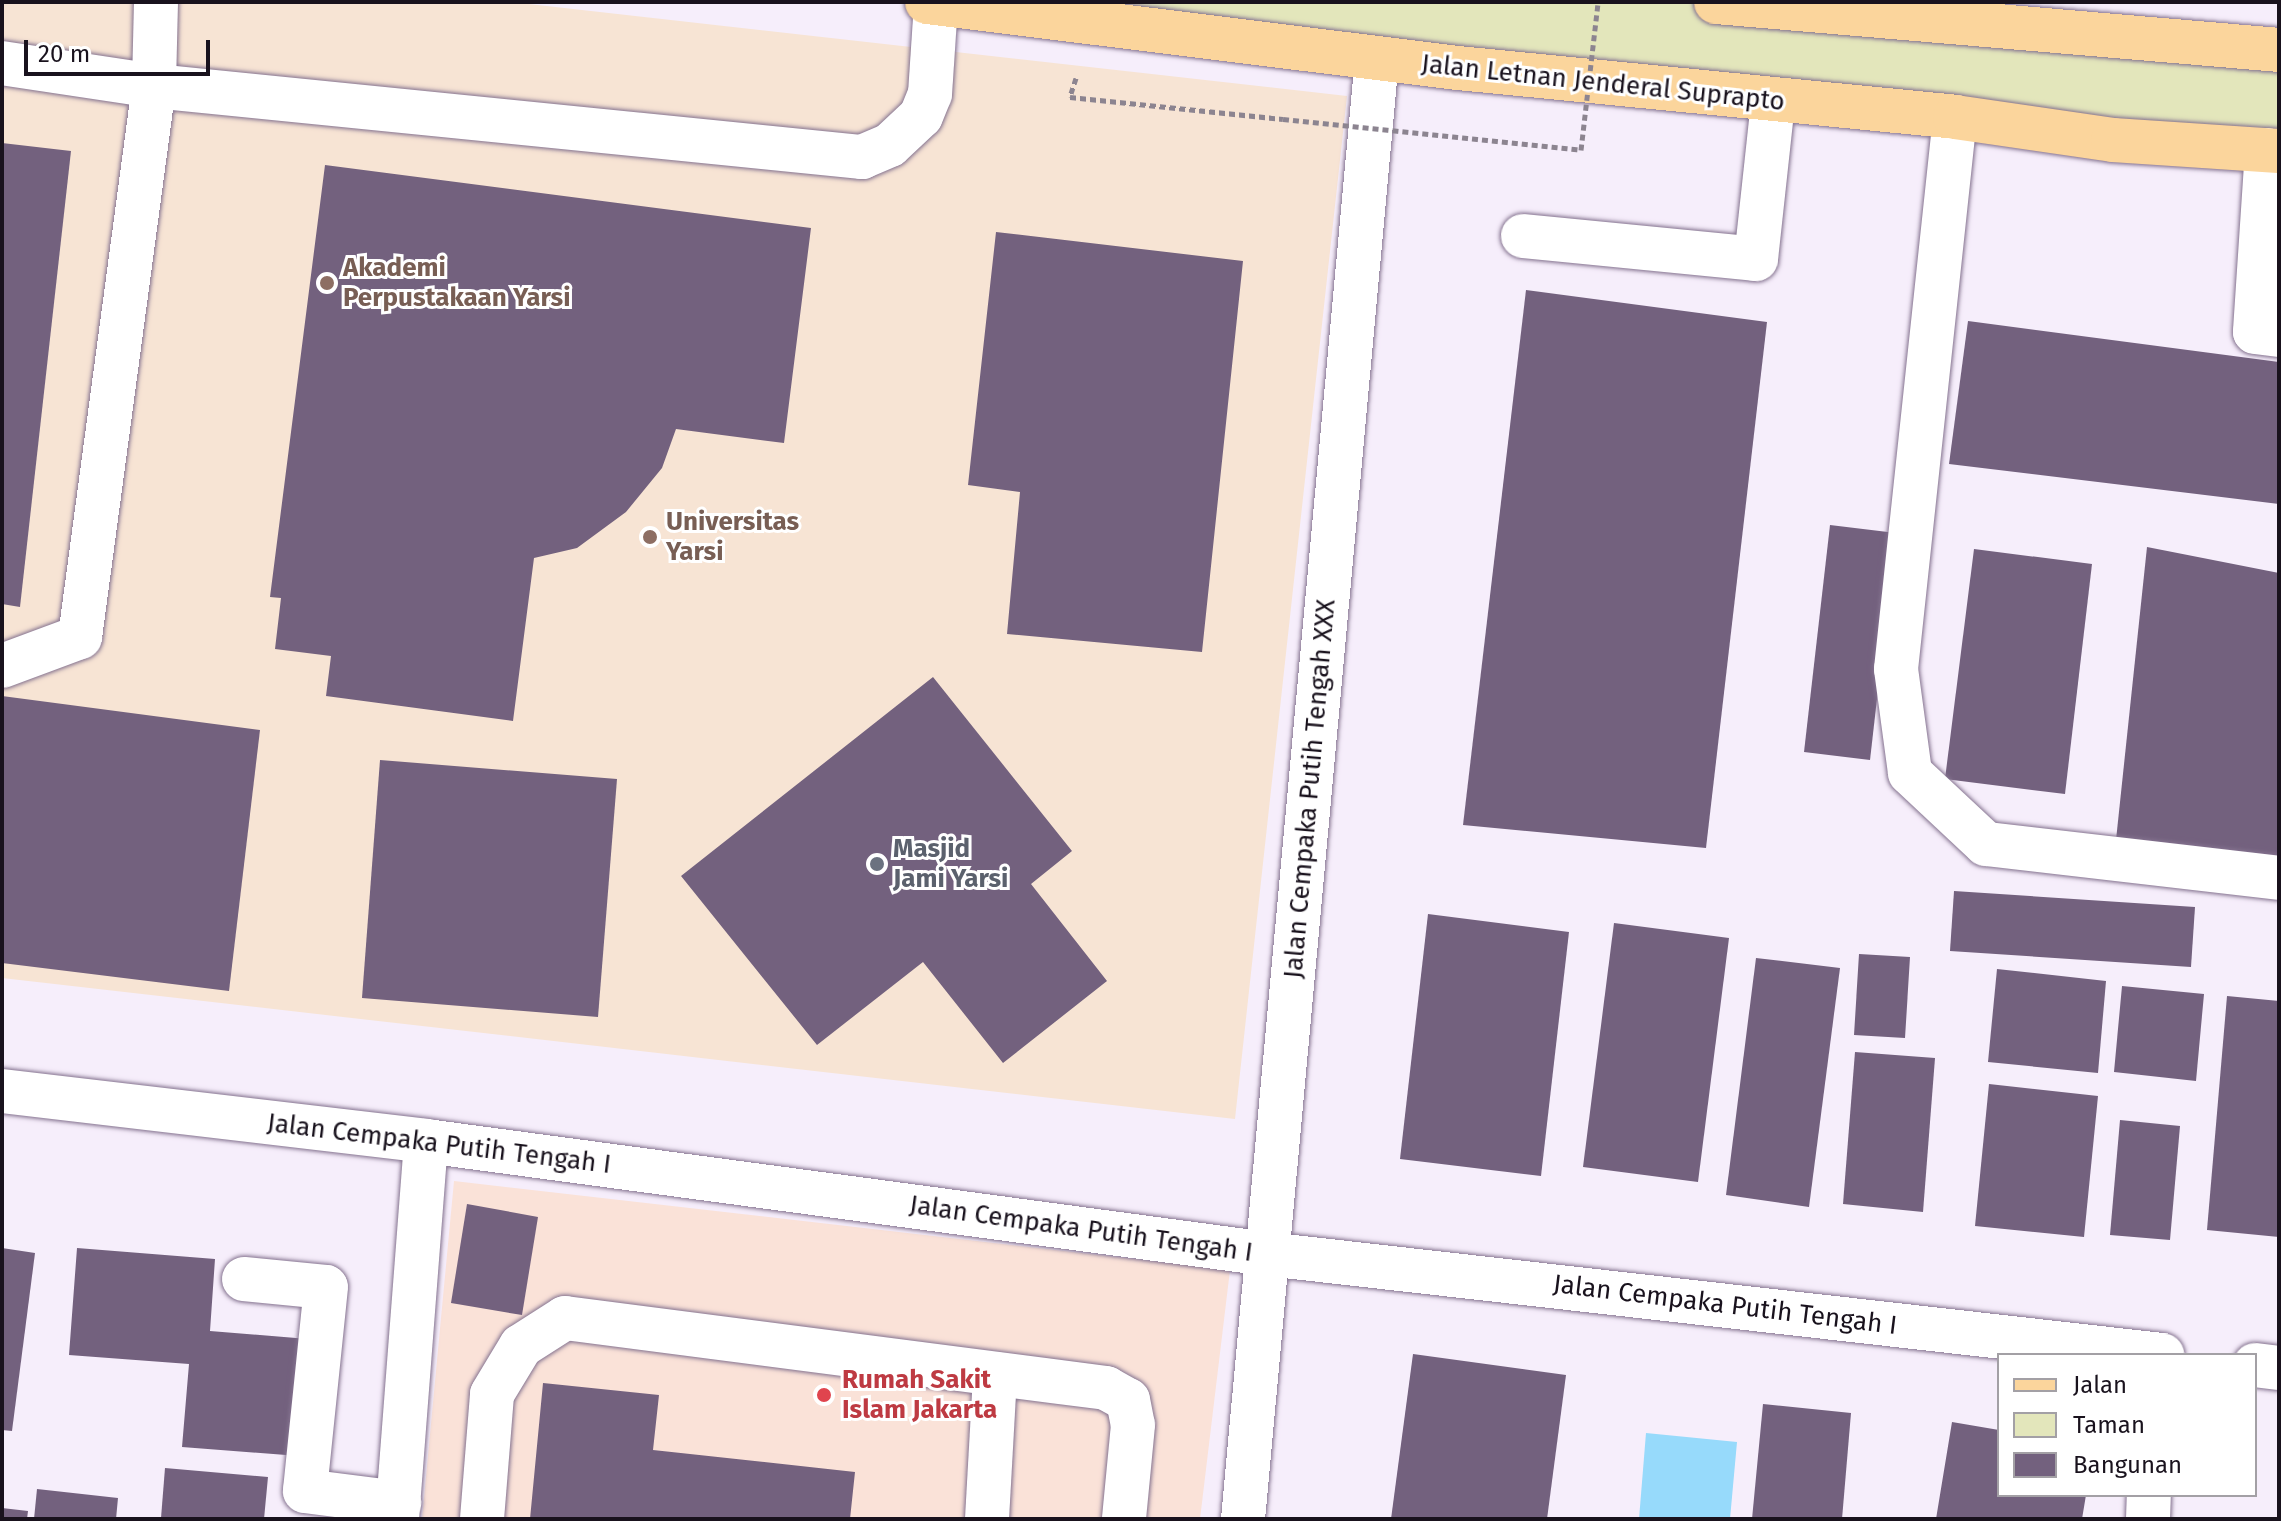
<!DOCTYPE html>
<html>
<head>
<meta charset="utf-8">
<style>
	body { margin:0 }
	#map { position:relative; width:2281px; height:1521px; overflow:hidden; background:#f6eefb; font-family:"Fira Sans",sans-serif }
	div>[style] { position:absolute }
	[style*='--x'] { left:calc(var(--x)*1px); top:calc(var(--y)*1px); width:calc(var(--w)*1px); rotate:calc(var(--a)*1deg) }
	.education>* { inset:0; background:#f7e4d4 }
	.medical>* { inset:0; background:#fae2d8 }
	.green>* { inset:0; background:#e3e6bb }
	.water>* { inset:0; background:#97dafb }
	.building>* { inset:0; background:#73617e }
	.path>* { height:5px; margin-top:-2.5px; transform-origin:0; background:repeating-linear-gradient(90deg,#8c8490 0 6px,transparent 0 10px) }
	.roads { filter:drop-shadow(0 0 2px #84728f) drop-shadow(0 0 2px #84728f) }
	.minor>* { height:44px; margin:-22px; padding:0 22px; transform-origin:22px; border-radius:22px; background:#fff }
	.major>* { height:44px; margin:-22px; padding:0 22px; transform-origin:22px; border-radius:22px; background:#fbd59c }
	.path-bridge>* { height:5px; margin-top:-2.5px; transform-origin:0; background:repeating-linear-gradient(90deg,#8c8490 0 6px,transparent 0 10px) }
	.dots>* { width:22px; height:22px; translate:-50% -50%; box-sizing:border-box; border:4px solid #fff; border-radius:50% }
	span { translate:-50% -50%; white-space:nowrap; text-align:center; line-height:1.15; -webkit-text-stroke:6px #fff; paint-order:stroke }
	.street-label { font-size:26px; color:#19121d }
	.education-label { font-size:26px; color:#785e54; font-weight:700 }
	.left { translate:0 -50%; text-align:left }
	.worship-label { font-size:26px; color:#5b616d; font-weight:700 }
	.health-label { font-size:26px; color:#be3a42; font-weight:700 }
	.frame { position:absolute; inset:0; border:4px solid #19121d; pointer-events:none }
	.legend { position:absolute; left:1997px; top:1353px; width:260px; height:144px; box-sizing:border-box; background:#fff; border:2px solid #a3a0a5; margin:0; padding:10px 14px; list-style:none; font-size:24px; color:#19121d }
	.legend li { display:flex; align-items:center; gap:16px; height:40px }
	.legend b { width:40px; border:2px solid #a3a0a5 }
	.scale { position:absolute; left:24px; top:40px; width:186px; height:36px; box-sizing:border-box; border:4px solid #19121d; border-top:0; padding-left:10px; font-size:24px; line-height:28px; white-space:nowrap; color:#19121d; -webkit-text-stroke:6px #fff; paint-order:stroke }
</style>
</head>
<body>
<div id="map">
	<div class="education">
		<div style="clip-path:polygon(2px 2px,511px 2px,1347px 96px,1235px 1119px,2px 978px)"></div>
	</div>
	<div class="medical">
		<div style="clip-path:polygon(454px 1181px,1230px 1270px,1200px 1519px,422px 1519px)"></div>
	</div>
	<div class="green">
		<div style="clip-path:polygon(926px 2px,1755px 2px,2279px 53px,2279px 151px)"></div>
	</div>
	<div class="water">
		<div style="clip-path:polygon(1646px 1433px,1737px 1442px,1730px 1519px,1639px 1519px)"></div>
	</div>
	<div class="building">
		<div style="clip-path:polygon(2px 143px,71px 151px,20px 607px,2px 604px)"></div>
		<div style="clip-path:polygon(325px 165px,811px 228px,784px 443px,676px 429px,662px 468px,626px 512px,577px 548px,534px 558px,513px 721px,326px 696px,331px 656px,275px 649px,281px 598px,270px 597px)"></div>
		<div style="clip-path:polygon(996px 232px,1243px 261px,1202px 652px,1007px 634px,1020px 492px,968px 485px)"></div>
		<div style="clip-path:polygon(1526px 290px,1767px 322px,1706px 848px,1463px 825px)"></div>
		<div style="clip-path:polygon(1968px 321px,2279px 362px,2279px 504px,1949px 464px)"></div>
		<div style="clip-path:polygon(1830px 525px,1896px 533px,1870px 760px,1804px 752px)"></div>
		<div style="clip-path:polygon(2147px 547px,2279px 573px,2279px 862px,2116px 840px)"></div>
		<div style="clip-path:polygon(1974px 549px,2092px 564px,2065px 794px,1945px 779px)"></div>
		<div style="clip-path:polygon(933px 677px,1072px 851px,1031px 884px,1107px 981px,1003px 1063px,923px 962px,817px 1045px,681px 876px)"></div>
		<div style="clip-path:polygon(2px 696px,260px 730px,229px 991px,2px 963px)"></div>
		<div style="clip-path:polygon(380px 760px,617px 779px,598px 1017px,362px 998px)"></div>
		<div style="clip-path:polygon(1954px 891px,2195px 907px,2191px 967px,1950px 951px)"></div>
		<div style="clip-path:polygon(1428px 914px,1569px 932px,1541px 1176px,1400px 1159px)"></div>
		<div style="clip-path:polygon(1614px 923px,1729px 938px,1698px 1182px,1583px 1167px)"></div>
		<div style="clip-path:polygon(1859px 954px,1910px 957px,1905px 1038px,1854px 1035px)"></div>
		<div style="clip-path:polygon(1756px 958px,1840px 968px,1809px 1207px,1726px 1195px)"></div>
		<div style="clip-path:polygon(1997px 969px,2106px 981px,2098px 1073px,1988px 1062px)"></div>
		<div style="clip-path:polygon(2122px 986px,2204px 994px,2196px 1081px,2114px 1072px)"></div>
		<div style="clip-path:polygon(2227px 996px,2279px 1001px,2279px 1237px,2207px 1230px)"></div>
		<div style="clip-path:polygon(1855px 1052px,1935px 1058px,1923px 1212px,1843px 1204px)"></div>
		<div style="clip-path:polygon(1989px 1084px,2098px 1096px,2084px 1237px,1975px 1226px)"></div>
		<div style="clip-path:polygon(2120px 1120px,2180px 1126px,2170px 1240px,2110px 1235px)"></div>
		<div style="clip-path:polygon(467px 1204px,538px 1217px,522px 1315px,451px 1303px)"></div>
		<div style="clip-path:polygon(2px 1248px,35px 1253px,12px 1431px,2px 1430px)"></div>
		<div style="clip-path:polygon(77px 1248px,215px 1259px,210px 1331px,308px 1339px,299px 1456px,182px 1447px,189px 1364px,69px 1355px)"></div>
		<div style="clip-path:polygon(1413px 1354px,1566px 1375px,1547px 1519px,1391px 1519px)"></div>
		<div style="clip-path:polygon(543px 1383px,659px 1395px,653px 1450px,855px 1472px,850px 1519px,530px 1519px)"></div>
		<div style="clip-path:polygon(1763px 1404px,1851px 1413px,1842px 1519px,1752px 1519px)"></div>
		<div style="clip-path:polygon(1952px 1422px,1999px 1430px,1999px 1495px,2086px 1495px,2082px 1519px,1936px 1519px)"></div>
		<div style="clip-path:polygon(165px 1468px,268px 1477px,264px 1519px,161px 1518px)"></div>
		<div style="clip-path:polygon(37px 1489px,118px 1498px,116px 1519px,34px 1519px)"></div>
		<div style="clip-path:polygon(2px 1508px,28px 1511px,27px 1519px,2px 1519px)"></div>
	</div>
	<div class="path">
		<div style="--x:1076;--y:78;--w:20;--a:108"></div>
		<div style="--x:1070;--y:97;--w:214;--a:5.9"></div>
	</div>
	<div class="roads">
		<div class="minor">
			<div style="--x:156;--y:2;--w:84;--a:91.4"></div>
			<div style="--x:154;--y:86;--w:712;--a:5.73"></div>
			<div style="--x:862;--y:157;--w:30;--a:-23"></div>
			<div style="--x:890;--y:145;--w:42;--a:-43.1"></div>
			<div style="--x:921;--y:116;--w:24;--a:-68"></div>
			<div style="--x:930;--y:94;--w:91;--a:-86.2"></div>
			<div style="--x:2;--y:63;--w:154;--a:8.6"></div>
			<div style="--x:154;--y:86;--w:556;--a:97.65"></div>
			<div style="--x:80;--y:637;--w:83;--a:159.6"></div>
			<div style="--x:1955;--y:117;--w:555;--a:96.1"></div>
			<div style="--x:1896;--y:669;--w:105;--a:82.3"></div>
			<div style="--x:1910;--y:773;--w:104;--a:43.1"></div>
			<div style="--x:1986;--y:844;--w:295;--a:6.6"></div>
			<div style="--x:2267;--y:150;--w:182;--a:93.8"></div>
			<div style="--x:2255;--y:332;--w:24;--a:7"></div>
			<div style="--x:1523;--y:236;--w:234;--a:5.6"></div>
			<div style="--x:1756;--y:259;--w:158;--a:-83.8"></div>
			<div style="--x:2;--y:1091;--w:427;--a:6.7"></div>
			<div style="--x:426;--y:1141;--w:849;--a:7.65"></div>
			<div style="--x:1267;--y:1254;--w:901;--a:6.44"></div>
			<div style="--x:244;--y:1279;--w:82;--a:5.6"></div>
			<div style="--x:326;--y:1287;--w:205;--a:95.9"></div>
			<div style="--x:305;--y:1491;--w:95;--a:7.3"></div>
			<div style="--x:2255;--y:1365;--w:24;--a:7"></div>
			<div style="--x:397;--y:1519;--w:379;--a:-85.6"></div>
			<div style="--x:482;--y:1519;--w:125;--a:-85.4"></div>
			<div style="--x:492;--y:1394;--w:56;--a:-58.9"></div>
			<div style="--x:521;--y:1346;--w:52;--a:-32.5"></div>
			<div style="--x:565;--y:1318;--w:546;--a:7.37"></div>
			<div style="--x:1106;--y:1388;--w:25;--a:29"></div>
			<div style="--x:1128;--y:1400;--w:25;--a:79"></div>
			<div style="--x:1133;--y:1425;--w:94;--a:95.5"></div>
			<div style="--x:987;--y:1519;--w:145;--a:-86.8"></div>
			<div style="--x:1243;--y:1519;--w:1467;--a:-84.76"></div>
			<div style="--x:2148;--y:1519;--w:24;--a:-88"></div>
		</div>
		<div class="major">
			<div style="--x:927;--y:2;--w:535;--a:7.09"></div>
			<div style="--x:1458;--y:68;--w:499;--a:5.6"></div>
			<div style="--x:1955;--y:117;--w:160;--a:8.3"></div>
			<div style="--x:2113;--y:140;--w:166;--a:3.8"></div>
			<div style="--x:1716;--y:2;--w:565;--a:4.87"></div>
		</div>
	</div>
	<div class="path-bridge">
		<div style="--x:1283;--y:119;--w:300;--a:5.9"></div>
		<div style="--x:1581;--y:150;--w:149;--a:-83.4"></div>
	</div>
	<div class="dots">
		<div style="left:327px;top:283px;background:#8d6e63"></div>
		<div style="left:650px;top:537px;background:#8d6e63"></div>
		<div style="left:877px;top:864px;background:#6b7280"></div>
		<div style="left:824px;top:1395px;background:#e0444e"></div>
	</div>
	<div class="street-label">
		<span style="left:1603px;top:83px;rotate:6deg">Jalan Letnan Jenderal Suprapto</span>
		<span style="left:1310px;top:789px;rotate:-85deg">Jalan Cempaka Putih Tengah XXX</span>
		<span style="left:439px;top:1144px;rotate:7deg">Jalan Cempaka Putih Tengah I</span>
		<span style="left:1081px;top:1229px;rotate:8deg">Jalan Cempaka Putih Tengah I</span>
		<span style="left:1725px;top:1305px;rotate:7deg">Jalan Cempaka Putih Tengah I</span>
	</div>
	<div class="education-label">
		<span class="left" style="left:343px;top:283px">Akademi<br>Perpustakaan Yarsi</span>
		<span class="left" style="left:666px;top:537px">Universitas<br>Yarsi</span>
	</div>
	<div class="worship-label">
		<span class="left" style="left:893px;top:864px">Masjid<br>Jami Yarsi</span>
	</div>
	<div class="health-label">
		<span class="left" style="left:842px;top:1395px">Rumah Sakit<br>Islam Jakarta</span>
	</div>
	<div class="frame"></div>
	<ul class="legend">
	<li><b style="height:10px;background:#fbd59c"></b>Jalan</li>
	<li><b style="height:22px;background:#e3e6bb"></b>Taman</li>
	<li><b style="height:22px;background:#73617e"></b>Bangunan</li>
	</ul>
	<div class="scale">20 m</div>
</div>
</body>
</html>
